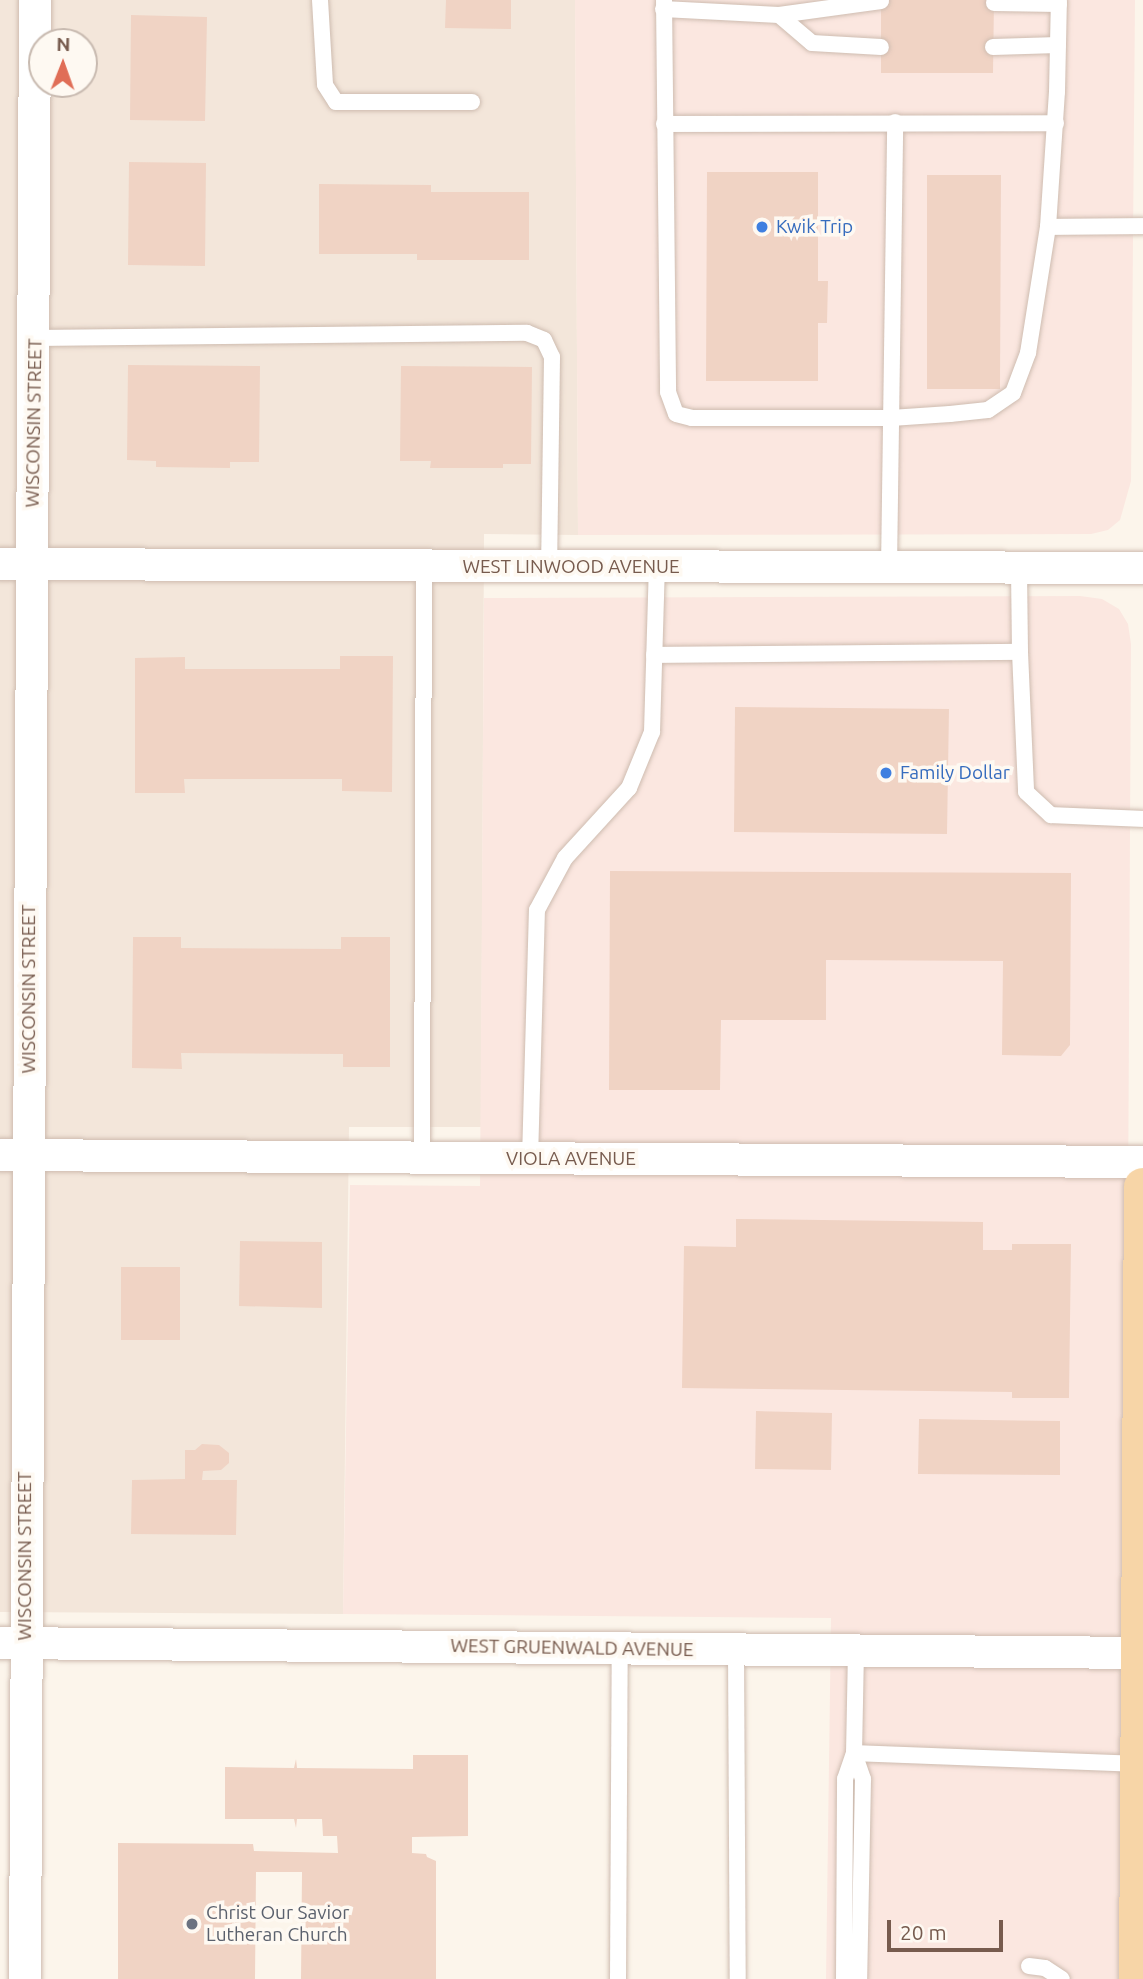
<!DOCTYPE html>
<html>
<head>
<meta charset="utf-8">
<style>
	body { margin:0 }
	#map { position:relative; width:1143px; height:1979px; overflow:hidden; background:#fcf5eb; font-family:Ubuntu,sans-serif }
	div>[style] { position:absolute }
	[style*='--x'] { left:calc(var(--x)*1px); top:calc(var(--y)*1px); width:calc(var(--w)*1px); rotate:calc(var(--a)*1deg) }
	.residential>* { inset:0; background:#f3e6da }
	.commercial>* { inset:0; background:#fbe7e0 }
	.building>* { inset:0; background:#f0d3c4 }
	.roads { filter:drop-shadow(0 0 2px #cebcb0) drop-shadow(0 0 2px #cebcb0) }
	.service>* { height:16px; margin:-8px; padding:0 8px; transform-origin:8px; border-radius:8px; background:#fff }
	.minor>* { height:32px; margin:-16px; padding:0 16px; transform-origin:16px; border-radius:16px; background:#fff }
	.primary>* { height:38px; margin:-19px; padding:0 19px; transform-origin:19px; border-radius:19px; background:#f7d5a7 }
	.dots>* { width:19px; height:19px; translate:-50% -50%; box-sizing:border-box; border:4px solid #fef9f2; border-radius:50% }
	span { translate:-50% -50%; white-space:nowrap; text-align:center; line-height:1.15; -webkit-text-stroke:7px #fef9f2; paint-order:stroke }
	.shop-label { font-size:19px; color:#366cbe }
	.left { translate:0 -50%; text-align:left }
	.street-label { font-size:19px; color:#775b4e }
	.worship-label { font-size:19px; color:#5b616d }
	.north { position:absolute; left:28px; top:28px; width:70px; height:70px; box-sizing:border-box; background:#fef9f2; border:2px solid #c8bab0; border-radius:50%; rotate:1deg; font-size:19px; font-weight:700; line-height:28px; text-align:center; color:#775b4e }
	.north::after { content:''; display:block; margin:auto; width:24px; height:32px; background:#e06e57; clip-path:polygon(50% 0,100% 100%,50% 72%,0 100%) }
	.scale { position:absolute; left:887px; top:1920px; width:116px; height:32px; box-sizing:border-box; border:4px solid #775b4e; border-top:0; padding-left:9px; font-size:21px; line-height:24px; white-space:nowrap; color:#775b4e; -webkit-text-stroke:5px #fef9f2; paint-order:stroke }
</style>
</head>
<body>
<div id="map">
	<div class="residential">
		<div style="clip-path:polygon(evenodd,0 0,575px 0,578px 535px,484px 534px,481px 1127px,349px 1127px,343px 1614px,0 1612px,0 0,42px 42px,84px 42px,84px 84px,42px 84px,42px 42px)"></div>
	</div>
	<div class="commercial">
		<div style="clip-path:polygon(575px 0,1135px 0,1131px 481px,1120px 520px,1108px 530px,1091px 534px,578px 535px)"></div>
		<div style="clip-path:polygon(1080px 596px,1102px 599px,1119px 609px,1128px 624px,1131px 644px,1127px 1406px,1118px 1979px,826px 1979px,831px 1618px,343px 1614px,350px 1185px,480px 1186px,484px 598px)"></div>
	</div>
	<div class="building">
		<div style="clip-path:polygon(446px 0,511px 0,511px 29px,445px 28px)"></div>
		<div style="clip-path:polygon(881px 0,994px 0,993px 73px,881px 73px)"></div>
		<div style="clip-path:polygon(131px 15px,207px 17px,205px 121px,130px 120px)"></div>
		<div style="clip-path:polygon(129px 162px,206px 163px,205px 266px,128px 265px)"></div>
		<div style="clip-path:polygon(707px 172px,818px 172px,818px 281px,828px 281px,827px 323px,818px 323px,818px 381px,706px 381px)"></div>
		<div style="clip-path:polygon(927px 175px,1001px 175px,1000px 389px,927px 389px)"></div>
		<div style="clip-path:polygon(319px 184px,431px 185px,431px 192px,529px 192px,529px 260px,417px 260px,417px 254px,319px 254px)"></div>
		<div style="clip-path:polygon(128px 365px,260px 366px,259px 462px,230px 462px,230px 468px,156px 467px,156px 461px,127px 460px)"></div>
		<div style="clip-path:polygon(401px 366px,532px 367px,531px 464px,503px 464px,503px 468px,430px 468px,431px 461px,400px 461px)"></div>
		<div style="clip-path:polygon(340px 656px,393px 656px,392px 792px,342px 791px,342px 779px,184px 779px,185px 793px,135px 793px,135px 658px,185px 657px,185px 669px,340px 669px)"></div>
		<div style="clip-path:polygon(735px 707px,949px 709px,947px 834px,734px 832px)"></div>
		<div style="clip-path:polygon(610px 871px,1071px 873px,1070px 1045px,1061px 1056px,1002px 1055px,1003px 961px,826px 960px,826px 1020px,721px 1020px,720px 1090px,609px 1090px)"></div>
		<div style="clip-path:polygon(133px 937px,181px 937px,181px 948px,341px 949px,341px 937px,390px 937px,390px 1067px,343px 1067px,343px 1054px,181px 1053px,182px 1069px,132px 1068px)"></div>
		<div style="clip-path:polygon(736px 1219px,983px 1222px,983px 1250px,1012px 1250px,1012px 1244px,1071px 1244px,1069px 1398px,1012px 1398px,1012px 1392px,682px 1388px,684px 1246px,736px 1247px)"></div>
		<div style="clip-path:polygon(240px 1241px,322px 1242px,322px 1308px,239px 1306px)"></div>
		<div style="clip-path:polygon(121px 1267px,180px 1267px,180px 1340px,121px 1340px)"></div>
		<div style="clip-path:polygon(756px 1411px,832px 1413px,831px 1470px,755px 1469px)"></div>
		<div style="clip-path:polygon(919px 1419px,1060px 1421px,1060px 1475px,918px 1474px)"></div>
		<div style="clip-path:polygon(202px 1444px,219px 1445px,229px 1453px,229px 1463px,221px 1470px,203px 1471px,202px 1480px,237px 1480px,236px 1535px,131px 1534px,132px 1480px,185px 1479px,185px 1450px,195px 1450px)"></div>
		<div style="clip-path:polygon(413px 1755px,468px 1755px,468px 1836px,412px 1837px,412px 1853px,426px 1854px,427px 1857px,436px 1861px,436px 1979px,301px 1979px,302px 1872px,256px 1872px,255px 1979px,118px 1979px,118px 1843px,253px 1844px,254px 1851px,338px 1853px,337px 1836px,323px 1836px,322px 1819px,297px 1819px,296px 1828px,294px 1819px,225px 1819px,225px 1767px,294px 1768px,296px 1759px,297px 1768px,413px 1769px)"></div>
	</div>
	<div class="roads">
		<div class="service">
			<div style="--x:320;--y:0;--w:85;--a:86.6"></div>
			<div style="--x:325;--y:85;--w:20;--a:57"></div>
			<div style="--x:336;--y:102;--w:136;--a:0"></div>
			<div style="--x:664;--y:0;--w:392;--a:89.4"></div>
			<div style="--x:668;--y:392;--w:23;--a:70"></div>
			<div style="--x:676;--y:414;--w:16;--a:14"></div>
			<div style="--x:692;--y:418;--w:199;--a:0"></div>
			<div style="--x:891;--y:418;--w:59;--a:-3.9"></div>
			<div style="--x:950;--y:414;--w:38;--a:-6"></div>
			<div style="--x:988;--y:410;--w:30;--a:-34"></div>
			<div style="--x:1013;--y:393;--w:43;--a:-69.4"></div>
			<div style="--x:1028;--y:353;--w:128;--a:-81"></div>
			<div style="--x:1048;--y:227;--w:135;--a:-86.2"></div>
			<div style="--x:1057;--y:92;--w:92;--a:-88.8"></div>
			<div style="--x:994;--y:3;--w:65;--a:0.9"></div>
			<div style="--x:663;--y:9;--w:116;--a:3"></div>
			<div style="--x:779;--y:15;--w:103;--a:-7.8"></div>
			<div style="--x:779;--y:15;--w:43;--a:40.3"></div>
			<div style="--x:812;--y:43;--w:69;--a:3.3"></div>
			<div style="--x:993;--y:47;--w:65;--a:-1.8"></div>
			<div style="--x:664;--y:124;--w:392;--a:-0.1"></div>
			<div style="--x:1048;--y:227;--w:95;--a:-0.6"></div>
			<div style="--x:35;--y:338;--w:492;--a:-0.6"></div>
			<div style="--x:527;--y:333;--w:18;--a:22"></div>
			<div style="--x:544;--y:340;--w:19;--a:65"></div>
			<div style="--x:552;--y:357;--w:210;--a:90.8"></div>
			<div style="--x:889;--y:568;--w:446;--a:-89.2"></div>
			<div style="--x:1020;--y:652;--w:140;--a:87.5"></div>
			<div style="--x:1026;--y:792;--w:34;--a:43"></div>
			<div style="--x:1051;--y:815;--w:92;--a:2.5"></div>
			<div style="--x:654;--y:655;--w:366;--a:-0.5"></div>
			<div style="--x:1020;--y:652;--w:83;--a:-90.7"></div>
			<div style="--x:422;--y:1158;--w:592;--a:-89.81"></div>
			<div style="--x:530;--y:1159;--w:249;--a:-88.4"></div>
			<div style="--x:537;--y:910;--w:59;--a:-61.7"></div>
			<div style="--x:565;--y:858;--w:95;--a:-47.6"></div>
			<div style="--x:629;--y:788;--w:61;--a:-67.7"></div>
			<div style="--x:652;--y:732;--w:165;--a:-88.3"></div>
			<div style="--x:736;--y:1650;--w:329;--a:89.7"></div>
			<div style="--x:856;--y:1650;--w:103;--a:91.1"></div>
			<div style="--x:854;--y:1753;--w:28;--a:71"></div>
			<div style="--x:863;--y:1779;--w:200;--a:91.1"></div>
			<div style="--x:854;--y:1753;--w:285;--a:2.2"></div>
			<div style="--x:1029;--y:1966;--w:16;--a:7"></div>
			<div style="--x:1045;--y:1968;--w:20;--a:33"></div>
			<div style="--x:618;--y:1979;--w:330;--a:-89.7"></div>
			<div style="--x:844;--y:1979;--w:200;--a:-89.7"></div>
			<div style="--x:845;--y:1779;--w:28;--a:-71"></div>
		</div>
		<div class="minor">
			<div style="--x:0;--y:564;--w:1143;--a:0.2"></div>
			<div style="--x:0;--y:1155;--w:1143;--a:0.35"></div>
			<div style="--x:0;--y:1643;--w:1143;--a:0.5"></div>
			<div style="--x:25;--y:1979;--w:1979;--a:-89.71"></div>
		</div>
		<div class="primary">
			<div style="--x:1138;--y:1979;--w:792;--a:-89.64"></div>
		</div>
	</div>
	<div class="dots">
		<div style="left:762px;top:227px;background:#3f7fe0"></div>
		<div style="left:886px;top:773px;background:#3f7fe0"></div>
		<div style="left:192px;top:1924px;background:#6b7280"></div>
	</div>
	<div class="shop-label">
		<span class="left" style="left:776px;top:227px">Kwik Trip</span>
		<span class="left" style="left:900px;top:773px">Family Dollar</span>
	</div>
	<div class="street-label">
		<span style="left:34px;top:423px;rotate:-89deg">WISCONSIN STREET</span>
		<span style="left:571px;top:567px">WEST LINWOOD AVENUE</span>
		<span style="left:29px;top:989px;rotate:-90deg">WISCONSIN STREET</span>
		<span style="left:571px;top:1159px">VIOLA AVENUE</span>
		<span style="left:25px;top:1556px;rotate:-90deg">WISCONSIN STREET</span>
		<span style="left:572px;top:1648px;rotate:1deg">WEST GRUENWALD AVENUE</span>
	</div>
	<div class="worship-label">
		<span class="left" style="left:206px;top:1924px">Christ Our Savior<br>Lutheran Church</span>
	</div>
	<div class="north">N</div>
	<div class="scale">20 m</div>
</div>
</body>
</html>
